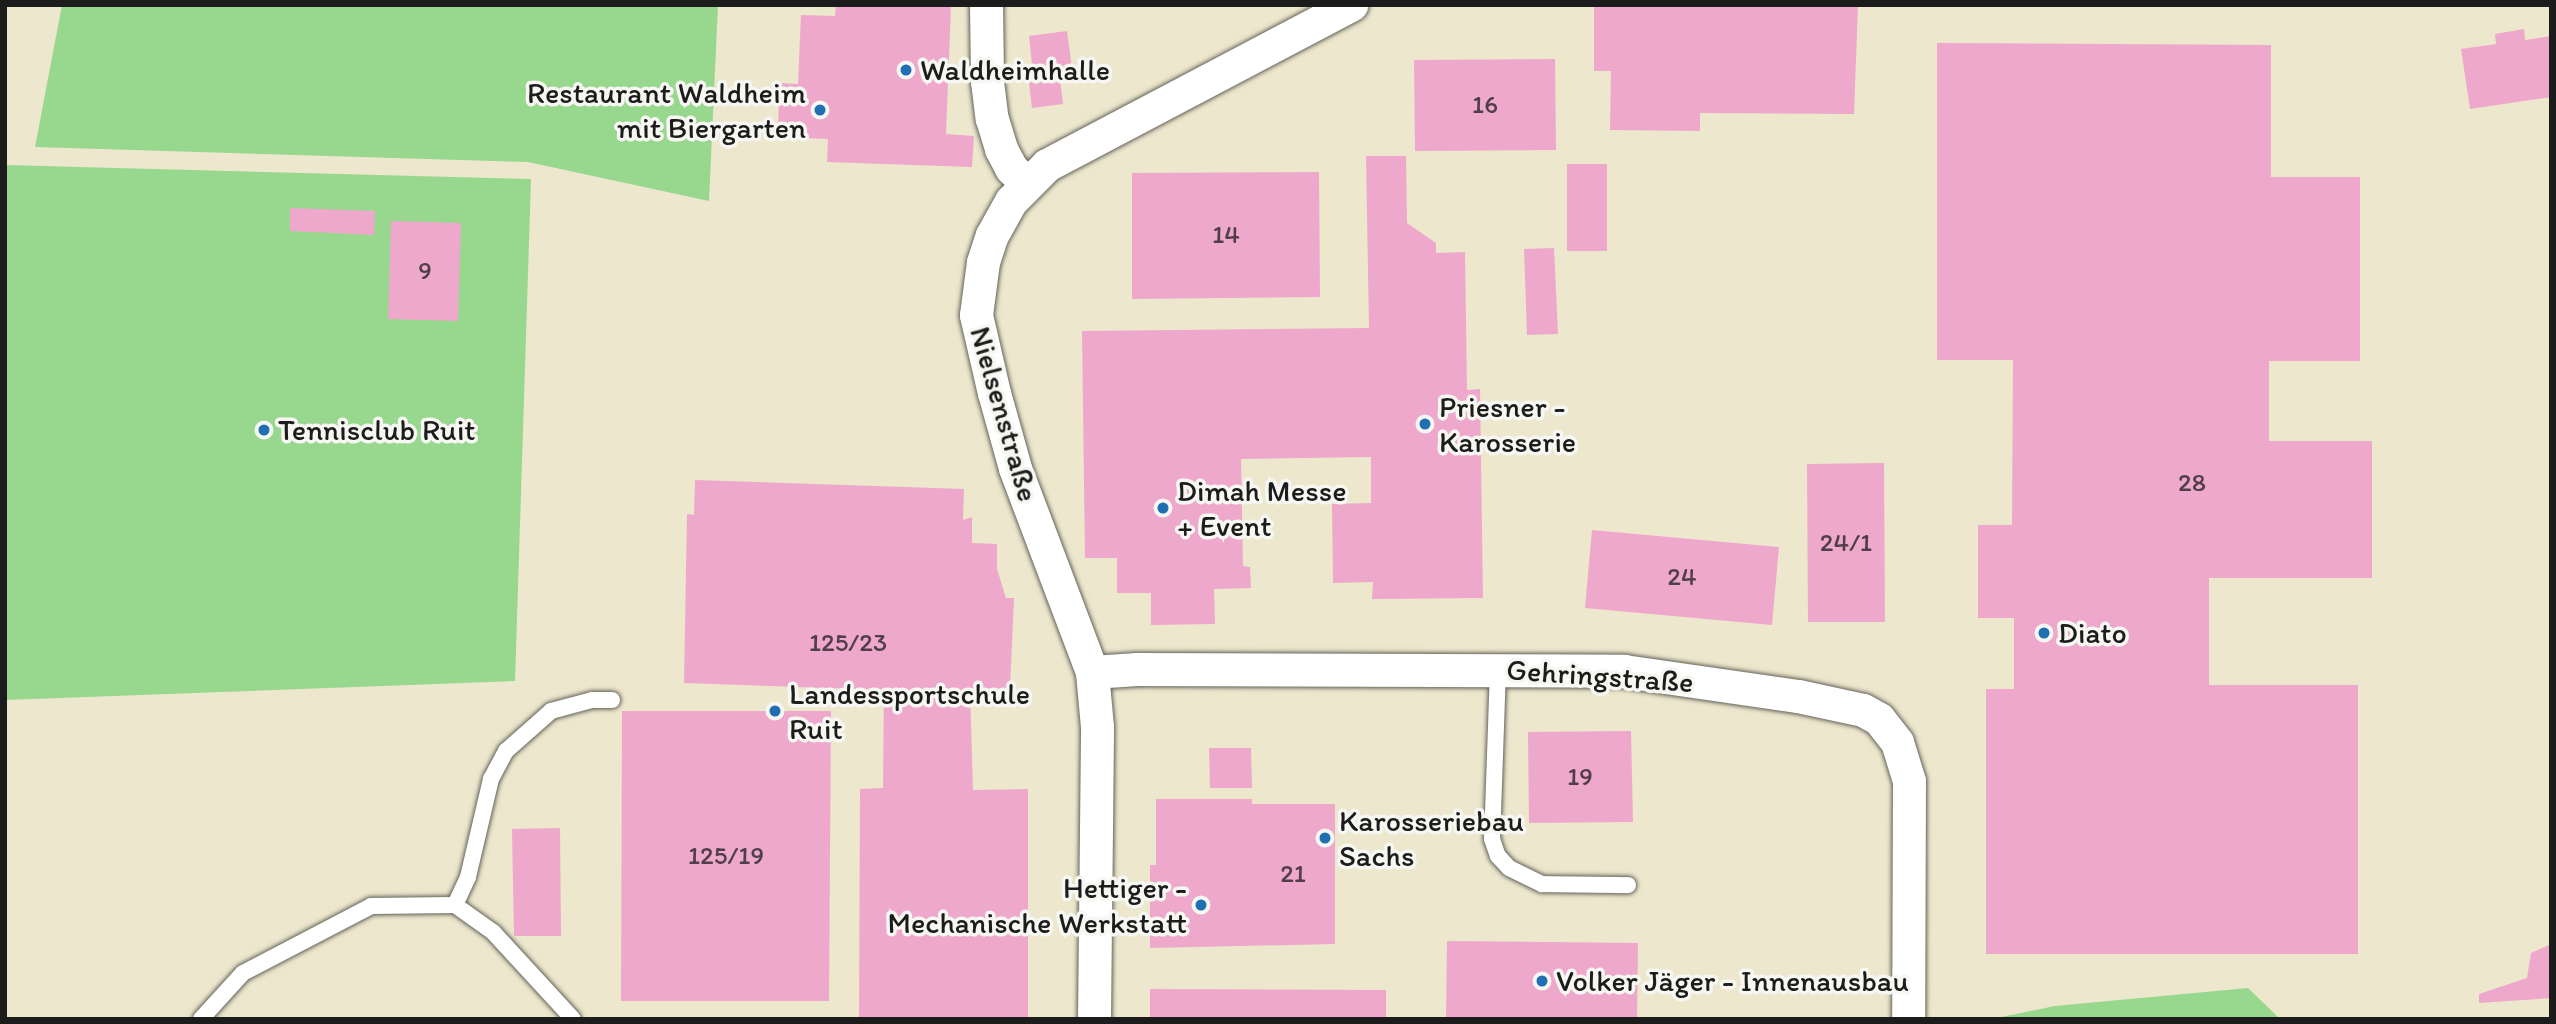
<!DOCTYPE html>
<html>
<head>
<meta charset="utf-8">
<style>
	body { margin:0 }
	#map { position:relative; width:2556px; height:1024px; overflow:hidden; background:#ece7cd; font-family:Itim,sans-serif }
	div>[style] { position:absolute }
	[style*='--x'] { left:calc(var(--x)*1px); top:calc(var(--y)*1px); width:calc(var(--w)*1px); rotate:calc(var(--a)*1deg) }
	.green>* { inset:0; background:#97d78e }
	.building>* { inset:0; background:#eea8cb }
	.roads { filter:drop-shadow(0 0 2px #65635a) drop-shadow(0 0 2px #65635a) }
	.service>* { height:16px; margin:-8px; padding:0 8px; transform-origin:8px; border-radius:8px; background:#fff }
	.minor>* { height:33px; margin:-16.5px; padding:0 16.5px; transform-origin:16.5px; border-radius:16.5px; background:#fff }
	.dots>* { width:19px; height:19px; translate:-50% -50%; box-sizing:border-box; border:4px solid #f6f6f2; border-radius:50% }
	span { translate:-50% -50%; white-space:nowrap; text-align:center; line-height:1.15; -webkit-text-stroke:7px #f6f6f2; paint-order:stroke }
	.number-label { font-size:26px; color:#503f48 }
	.number-label span { -webkit-text-stroke-width:0 }
	.poi-label { font-size:30px; color:#1c1c1c }
	.left { translate:0 -50%; text-align:left }
	.right { translate:-100% -50%; text-align:right }
	.street-label { font-size:30px; color:#1c1c1c }
	.frame { position:absolute; inset:0; border:7px solid #1c1c1c; pointer-events:none }
</style>
</head>
<body>
<div id="map">
	<div class="green">
		<div style="clip-path:polygon(62px 5px,718px 5px,709px 201px,528px 162px,35px 147px)"></div>
		<div style="clip-path:polygon(5px 165px,531px 179px,515px 681px,5px 700px)"></div>
		<div style="clip-path:polygon(2248px 988px,2280px 1019px,1992px 1019px,2055px 1006px)"></div>
	</div>
	<div class="building">
		<div style="clip-path:polygon(836px 5px,951px 5px,946px 134px,974px 136px,972px 167px,827px 162px,828px 139px,778px 137px,779px 83px,798px 84px,801px 15px,835px 16px)"></div>
		<div style="clip-path:polygon(1594px 5px,1858px 5px,1854px 114px,1700px 113px,1700px 131px,1610px 130px,1611px 71px,1594px 71px)"></div>
		<div style="clip-path:polygon(2524px 29px,2525px 40px,2551px 36px,2551px 97px,2470px 109px,2461px 49px,2496px 44px,2495px 34px)"></div>
		<div style="clip-path:polygon(1067px 31px,1072px 69px,1059px 71px,1063px 104px,1032px 108px,1028px 75px,1033px 74px,1029px 36px)"></div>
		<div style="clip-path:polygon(1937px 43px,2271px 45px,2271px 177px,2360px 177px,2360px 361px,2269px 361px,2269px 441px,2372px 441px,2372px 578px,2209px 578px,2209px 685px,2358px 685px,2358px 954px,1986px 954px,1986px 689px,2014px 689px,2014px 618px,1978px 618px,1978px 525px,2012px 525px,2013px 360px,1937px 360px)"></div>
		<div style="clip-path:polygon(1555px 59px,1556px 150px,1415px 151px,1414px 60px)"></div>
		<div style="clip-path:polygon(1366px 156px,1406px 156px,1407px 223px,1436px 243px,1436px 253px,1465px 252px,1467px 390px,1480px 389px,1483px 598px,1372px 599px,1373px 582px,1333px 583px,1332px 504px,1371px 503px,1371px 457px,1241px 459px,1243px 566px,1250px 567px,1251px 588px,1214px 589px,1215px 624px,1151px 625px,1151px 593px,1117px 593px,1117px 558px,1085px 558px,1082px 331px,1369px 328px)"></div>
		<div style="clip-path:polygon(1567px 164px,1607px 164px,1607px 251px,1567px 251px)"></div>
		<div style="clip-path:polygon(1319px 172px,1320px 297px,1132px 299px,1132px 173px)"></div>
		<div style="clip-path:polygon(290px 208px,375px 211px,374px 235px,290px 231px)"></div>
		<div style="clip-path:polygon(391px 221px,461px 223px,458px 321px,388px 319px)"></div>
		<div style="clip-path:polygon(1554px 248px,1558px 334px,1527px 335px,1524px 249px)"></div>
		<div style="clip-path:polygon(1884px 463px,1885px 622px,1808px 622px,1807px 464px)"></div>
		<div style="clip-path:polygon(695px 480px,964px 489px,963px 520px,972px 517px,972px 543px,997px 544px,997px 569px,1006px 598px,1014px 598px,1010px 688px,970px 689px,973px 790px,1028px 789px,1028px 1019px,859px 1019px,860px 789px,883px 788px,884px 690px,684px 683px,687px 514px,694px 515px)"></div>
		<div style="clip-path:polygon(1592px 530px,1779px 547px,1772px 625px,1585px 608px)"></div>
		<div style="clip-path:polygon(622px 711px,831px 711px,829px 1001px,621px 1001px)"></div>
		<div style="clip-path:polygon(1631px 731px,1633px 822px,1529px 823px,1528px 732px)"></div>
		<div style="clip-path:polygon(1209px 748px,1251px 748px,1252px 788px,1210px 788px)"></div>
		<div style="clip-path:polygon(1156px 799px,1252px 799px,1252px 804px,1335px 804px,1335px 944px,1150px 948px,1150px 865px,1156px 865px)"></div>
		<div style="clip-path:polygon(560px 828px,561px 936px,514px 936px,512px 829px)"></div>
		<div style="clip-path:polygon(1447px 941px,1638px 943px,1637px 1019px,1446px 1019px)"></div>
		<div style="clip-path:polygon(2551px 944px,2551px 998px,2479px 1003px,2479px 994px,2527px 978px,2531px 953px)"></div>
		<div style="clip-path:polygon(1150px 989px,1386px 990px,1386px 1019px,1150px 1019px)"></div>
	</div>
	<div class="roads">
		<div class="service">
			<div style="--x:1498;--y:669;--w:170;--a:92"></div>
			<div style="--x:1492;--y:839;--w:18;--a:71"></div>
			<div style="--x:1498;--y:856;--w:16;--a:47"></div>
			<div style="--x:1509;--y:868;--w:37;--a:26"></div>
			<div style="--x:1542;--y:884;--w:86;--a:0.7"></div>
			<div style="--x:455;--y:905;--w:31;--a:-65"></div>
			<div style="--x:468;--y:877;--w:101;--a:-76.8"></div>
			<div style="--x:491;--y:779;--w:32;--a:-62"></div>
			<div style="--x:506;--y:751;--w:60;--a:-41.6"></div>
			<div style="--x:551;--y:711;--w:42;--a:-15"></div>
			<div style="--x:592;--y:700;--w:20;--a:0"></div>
			<div style="--x:201;--y:1019;--w:62;--a:-47.6"></div>
			<div style="--x:243;--y:973;--w:144;--a:-27.6"></div>
			<div style="--x:371;--y:906;--w:84;--a:-0.7"></div>
			<div style="--x:455;--y:905;--w:47;--a:35.4"></div>
			<div style="--x:493;--y:932;--w:118;--a:47.4"></div>
		</div>
		<div class="minor">
			<div style="--x:986;--y:5;--w:76;--a:89.2"></div>
			<div style="--x:987;--y:81;--w:38;--a:83"></div>
			<div style="--x:992;--y:119;--w:31;--a:73"></div>
			<div style="--x:1001;--y:149;--w:21;--a:62"></div>
			<div style="--x:1011;--y:168;--w:21;--a:45"></div>
			<div style="--x:1092;--y:672;--w:45;--a:-3.8"></div>
			<div style="--x:1137;--y:669;--w:487;--a:0.2"></div>
			<div style="--x:1624;--y:671;--w:176;--a:8.2"></div>
			<div style="--x:1798;--y:696;--w:66;--a:12.2"></div>
			<div style="--x:1863;--y:710;--w:18;--a:29"></div>
			<div style="--x:1879;--y:719;--w:29;--a:52"></div>
			<div style="--x:1897;--y:742;--w:41;--a:72.9"></div>
			<div style="--x:1909;--y:781;--w:238;--a:90.2"></div>
			<div style="--x:1094;--y:1019;--w:292;--a:-89.4"></div>
			<div style="--x:1097;--y:727;--w:55;--a:-95.2"></div>
			<div style="--x:1092;--y:672;--w:218;--a:-110.7"></div>
			<div style="--x:1015;--y:468;--w:78;--a:-105.6"></div>
			<div style="--x:994;--y:393;--w:80;--a:-103"></div>
			<div style="--x:976;--y:315;--w:53;--a:-82.5"></div>
			<div style="--x:983;--y:262;--w:28;--a:-72"></div>
			<div style="--x:992;--y:235;--w:39;--a:-61"></div>
			<div style="--x:1011;--y:201;--w:51;--a:-45"></div>
			<div style="--x:1047;--y:165;--w:344;--a:-27.8"></div>
		</div>
	</div>
	<div class="dots">
		<div style="left:906px;top:70px;background:#1f6fb2"></div>
		<div style="left:820px;top:110px;background:#1f6fb2"></div>
		<div style="left:1425px;top:424px;background:#1f6fb2"></div>
		<div style="left:264px;top:430px;background:#1f6fb2"></div>
		<div style="left:1163px;top:508px;background:#1f6fb2"></div>
		<div style="left:2044px;top:633px;background:#1f6fb2"></div>
		<div style="left:775px;top:711px;background:#1f6fb2"></div>
		<div style="left:1325px;top:838px;background:#1f6fb2"></div>
		<div style="left:1201px;top:905px;background:#1f6fb2"></div>
		<div style="left:1542px;top:981px;background:#1f6fb2"></div>
	</div>
	<div class="number-label">
		<span style="left:1485px;top:105px">16</span>
		<span style="left:1226px;top:235px">14</span>
		<span style="left:425px;top:271px">9</span>
		<span style="left:2192px;top:483px">28</span>
		<span style="left:1846px;top:543px">24/1</span>
		<span style="left:1682px;top:577px">24</span>
		<span style="left:848px;top:643px">125/23</span>
		<span style="left:1580px;top:777px">19</span>
		<span style="left:726px;top:856px">125/19</span>
		<span style="left:1293px;top:874px">21</span>
	</div>
	<div class="poi-label">
		<span class="left" style="left:920px;top:70px">Waldheimhalle</span>
		<span class="right" style="left:806px;top:110px">Restaurant Waldheim<br>mit Biergarten</span>
		<span class="left" style="left:1439px;top:424px">Priesner -<br>Karosserie</span>
		<span class="left" style="left:278px;top:430px">Tennisclub Ruit</span>
		<span class="left" style="left:1177px;top:508px">Dimah Messe<br>+ Event</span>
		<span class="left" style="left:2058px;top:633px">Diato</span>
		<span class="left" style="left:789px;top:711px">Landessportschule<br>Ruit</span>
		<span class="left" style="left:1339px;top:838px">Karosseriebau<br>Sachs</span>
		<span class="right" style="left:1187px;top:905px">Hettiger -<br>Mechanische Werkstatt</span>
		<span class="left" style="left:1556px;top:981px">Volker Jäger - Innenausbau</span>
	</div>
	<div class="street-label">
		<span style="left:1004px;top:414px;rotate:74deg">Nielsenstraße</span>
		<span style="left:1600px;top:676px;rotate:4deg">Gehringstraße</span>
	</div>
	<div class="frame"></div>
</div>
</body>
</html>
